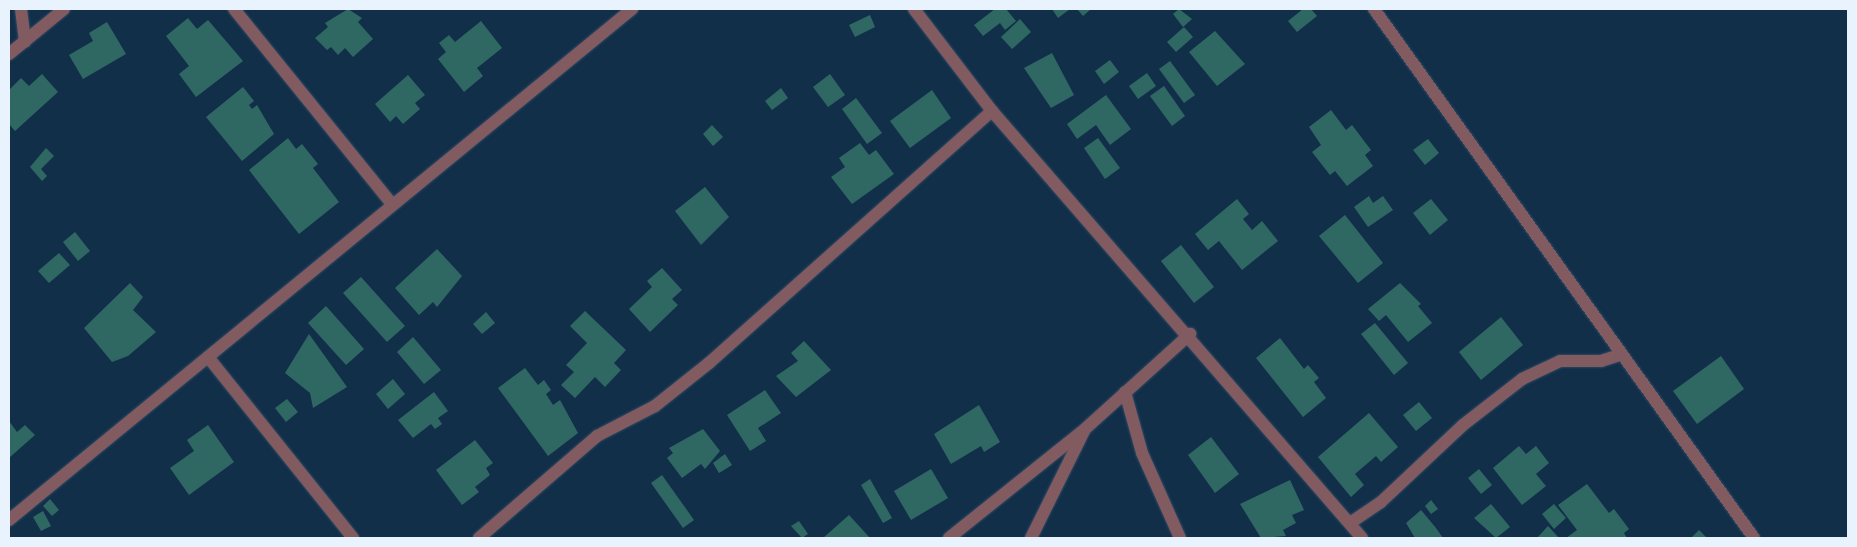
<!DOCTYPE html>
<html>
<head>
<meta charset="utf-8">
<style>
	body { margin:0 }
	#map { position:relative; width:1857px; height:547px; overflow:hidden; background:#122f4a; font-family:"Sofia Sans Condensed",sans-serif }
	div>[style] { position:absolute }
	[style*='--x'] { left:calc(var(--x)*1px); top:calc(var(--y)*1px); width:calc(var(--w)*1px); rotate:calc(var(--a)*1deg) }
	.building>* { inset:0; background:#2f6863 }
	.roads { filter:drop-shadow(0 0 1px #304a63) drop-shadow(0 0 1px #304a63) }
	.street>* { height:12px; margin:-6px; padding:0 6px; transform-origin:6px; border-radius:6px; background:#825b61 }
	span { translate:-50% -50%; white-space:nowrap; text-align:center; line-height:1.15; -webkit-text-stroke:4px #0a1722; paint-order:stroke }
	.frame { position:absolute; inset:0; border:10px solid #e8f3fd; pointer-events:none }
</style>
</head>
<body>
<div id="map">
	<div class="building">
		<div style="clip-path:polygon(348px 9px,362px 18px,358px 22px,373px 39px,353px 57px,345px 48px,338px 55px,331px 47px,327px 50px,315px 38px,328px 27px,325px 23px)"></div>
		<div style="clip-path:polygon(995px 9px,1006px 9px,1016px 21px,1005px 30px,1000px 23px,983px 36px,974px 25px)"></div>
		<div style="clip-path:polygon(1052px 9px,1070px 9px,1058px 18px)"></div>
		<div style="clip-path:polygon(1077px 9px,1091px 9px,1083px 16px)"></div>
		<div style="clip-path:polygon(1179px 9px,1192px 19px,1183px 27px,1173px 14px)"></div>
		<div style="clip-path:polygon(1303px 9px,1311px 9px,1317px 16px,1297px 32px,1288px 21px)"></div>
		<div style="clip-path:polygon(870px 15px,875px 27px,855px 37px,849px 25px)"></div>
		<div style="clip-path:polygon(188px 18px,197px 29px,208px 20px,243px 61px,196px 97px,179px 74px,189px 66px,166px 36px)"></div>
		<div style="clip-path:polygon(1020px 19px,1031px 32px,1012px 49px,1001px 37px)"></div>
		<div style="clip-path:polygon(481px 21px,502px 48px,477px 68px,483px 76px,464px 92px,438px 59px,446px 52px,439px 43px,449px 35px,455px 42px)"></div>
		<div style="clip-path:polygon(107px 22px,126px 54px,83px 79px,69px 55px,93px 41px,89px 33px)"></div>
		<div style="clip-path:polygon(1184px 27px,1193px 37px,1176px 52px,1167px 42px)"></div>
		<div style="clip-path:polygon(1215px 31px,1245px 64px,1217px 86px,1189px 52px)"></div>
		<div style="clip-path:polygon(1052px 53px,1074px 95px,1051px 108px,1024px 68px)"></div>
		<div style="clip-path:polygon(1110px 60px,1119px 72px,1104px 84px,1095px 71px)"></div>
		<div style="clip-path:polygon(1170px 61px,1195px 95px,1184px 103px,1159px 69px)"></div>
		<div style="clip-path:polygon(1147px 73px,1156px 86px,1138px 99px,1129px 86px)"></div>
		<div style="clip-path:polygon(42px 74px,58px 92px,15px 131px,9px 124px,9px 90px,21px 78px,29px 86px)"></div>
		<div style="clip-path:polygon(830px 74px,845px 95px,828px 107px,813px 87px)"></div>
		<div style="clip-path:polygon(408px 75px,425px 95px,415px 103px,420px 109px,403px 124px,396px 116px,390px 122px,375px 104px)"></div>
		<div style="clip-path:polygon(1164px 86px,1185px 116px,1172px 126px,1150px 96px)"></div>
		<div style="clip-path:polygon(243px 87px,254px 101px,249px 105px,252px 109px,257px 105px,274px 134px,242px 161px,206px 117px)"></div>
		<div style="clip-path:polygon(781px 88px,788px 98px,772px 110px,765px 101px)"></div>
		<div style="clip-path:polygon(932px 90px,951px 118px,910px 148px,890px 121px)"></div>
		<div style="clip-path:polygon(1106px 95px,1131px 129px,1110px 145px,1096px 125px,1077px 139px,1067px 124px)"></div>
		<div style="clip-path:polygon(856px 98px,882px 133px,867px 144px,842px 109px)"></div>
		<div style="clip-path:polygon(1331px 110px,1346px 130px,1352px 125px,1371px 150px,1365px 155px,1373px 166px,1347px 186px,1335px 171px,1330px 175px,1312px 152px,1321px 145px,1309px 127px)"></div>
		<div style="clip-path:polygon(712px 125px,723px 137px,713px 146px,703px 134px)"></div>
		<div style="clip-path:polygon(288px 138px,296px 149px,302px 144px,318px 164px,313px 168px,339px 202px,299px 234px,249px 170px)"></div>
		<div style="clip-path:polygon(1098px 138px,1120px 168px,1105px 179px,1084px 148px)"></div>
		<div style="clip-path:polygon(1428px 139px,1439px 153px,1425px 165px,1413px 150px)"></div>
		<div style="clip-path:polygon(860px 143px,869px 155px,876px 150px,894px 174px,852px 204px,831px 177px,845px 167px,839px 158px)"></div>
		<div style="clip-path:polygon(46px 148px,54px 156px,41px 169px,47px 176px,42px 181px,30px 167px)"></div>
		<div style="clip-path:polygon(705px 187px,729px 217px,701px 245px,675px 211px)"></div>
		<div style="clip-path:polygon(1369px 196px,1373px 203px,1383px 196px,1393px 210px,1368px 227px,1354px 207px)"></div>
		<div style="clip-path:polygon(1237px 199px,1249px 214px,1243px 219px,1252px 230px,1262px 221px,1278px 241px,1242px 270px,1219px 241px,1208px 250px,1195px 234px)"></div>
		<div style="clip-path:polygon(1431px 199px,1448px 220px,1430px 235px,1413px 213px)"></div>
		<div style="clip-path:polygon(1345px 215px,1383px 263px,1358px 283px,1319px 236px)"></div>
		<div style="clip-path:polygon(75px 232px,90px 251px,78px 261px,63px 242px)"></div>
		<div style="clip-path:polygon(1181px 245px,1214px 287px,1194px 303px,1161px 261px)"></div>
		<div style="clip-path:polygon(437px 249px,462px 276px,437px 307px,433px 302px,419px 315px,395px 288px)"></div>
		<div style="clip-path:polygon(59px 253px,70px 265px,49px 283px,38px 271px)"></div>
		<div style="clip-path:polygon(662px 268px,682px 290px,672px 299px,678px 305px,650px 332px,629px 309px,652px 287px,647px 281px)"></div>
		<div style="clip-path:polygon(361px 277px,405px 326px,387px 342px,343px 293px)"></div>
		<div style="clip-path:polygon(130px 283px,143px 297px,133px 310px,156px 332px,128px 356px,112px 362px,84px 328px)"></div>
		<div style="clip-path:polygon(1400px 283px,1421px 304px,1418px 306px,1432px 323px,1408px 342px,1386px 315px,1379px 321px,1368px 309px)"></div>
		<div style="clip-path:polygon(326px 306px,364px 349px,346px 365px,308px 323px)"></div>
		<div style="clip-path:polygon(585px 311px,626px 350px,614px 363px,621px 370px,605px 387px,595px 377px,575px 398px,561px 385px,574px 372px,566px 365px,587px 343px,570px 326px)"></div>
		<div style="clip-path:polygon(486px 312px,495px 323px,482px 334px,473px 324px)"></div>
		<div style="clip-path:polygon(1501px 317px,1523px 345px,1481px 380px,1459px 352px)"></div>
		<div style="clip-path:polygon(1375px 323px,1408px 363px,1394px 375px,1361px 334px)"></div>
		<div style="clip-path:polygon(309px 334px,347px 387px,313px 408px,310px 393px,285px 373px)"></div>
		<div style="clip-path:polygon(413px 337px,441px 370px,424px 384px,397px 352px)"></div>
		<div style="clip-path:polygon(1280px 338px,1304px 369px,1308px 365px,1319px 378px,1314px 382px,1326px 398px,1303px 417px,1256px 358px)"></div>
		<div style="clip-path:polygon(804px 341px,831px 370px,796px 397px,776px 376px,798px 361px,791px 353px)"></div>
		<div style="clip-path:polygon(1721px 356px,1744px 389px,1697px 424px,1673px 391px)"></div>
		<div style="clip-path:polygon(525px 368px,538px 385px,544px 380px,551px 390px,546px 394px,553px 405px,560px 400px,578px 433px,548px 456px,498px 388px)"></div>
		<div style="clip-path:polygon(393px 379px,405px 394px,388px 409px,376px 394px)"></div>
		<div style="clip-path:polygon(765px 390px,781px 413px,758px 428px,766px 441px,750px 451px,727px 415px)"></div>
		<div style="clip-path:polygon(434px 392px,448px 411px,438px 418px,442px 424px,435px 429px,431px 424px,413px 438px,398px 420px)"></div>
		<div style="clip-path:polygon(287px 399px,298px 412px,286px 422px,275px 408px)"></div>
		<div style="clip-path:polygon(1419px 402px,1432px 418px,1416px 431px,1403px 415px)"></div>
		<div style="clip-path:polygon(979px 405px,1000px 442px,984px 452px,981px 446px,951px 464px,934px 434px)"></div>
		<div style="clip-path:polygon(1369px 413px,1398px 447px,1381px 462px,1376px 456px,1355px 474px,1364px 485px,1351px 497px,1318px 457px)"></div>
		<div style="clip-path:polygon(9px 421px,17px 432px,25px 425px,35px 435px,9px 458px)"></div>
		<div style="clip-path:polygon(208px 425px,234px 462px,189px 495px,170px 468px,194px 451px,187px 440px)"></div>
		<div style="clip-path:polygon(703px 429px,720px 451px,705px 469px,701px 464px,682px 478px,667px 458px,673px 453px,669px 448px)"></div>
		<div style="clip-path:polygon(1211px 437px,1239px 474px,1215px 493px,1188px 455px)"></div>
		<div style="clip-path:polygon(475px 440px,493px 463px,486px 468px,490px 475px,475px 487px,479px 492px,462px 505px,436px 470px)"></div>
		<div style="clip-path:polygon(1519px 446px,1526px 454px,1536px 446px,1549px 463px,1536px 474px,1546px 486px,1522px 505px,1493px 468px)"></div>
		<div style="clip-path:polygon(725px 454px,732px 465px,719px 473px,713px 463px)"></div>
		<div style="clip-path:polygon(931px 469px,948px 498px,911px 520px,894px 491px)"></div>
		<div style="clip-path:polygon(1479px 469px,1492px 485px,1481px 494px,1468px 478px)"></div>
		<div style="clip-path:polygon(662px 475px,694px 520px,683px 528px,651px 483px)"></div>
		<div style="clip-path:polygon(870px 479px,892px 518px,883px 523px,861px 485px)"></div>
		<div style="clip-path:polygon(1290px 480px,1304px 510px,1292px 515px,1296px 523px,1283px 530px,1286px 536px,1261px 538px,1240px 504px)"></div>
		<div style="clip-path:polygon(1587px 484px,1609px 513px,1614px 509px,1629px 529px,1624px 533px,1627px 538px,1566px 538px,1577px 530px,1558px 505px)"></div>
		<div style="clip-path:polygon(50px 499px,59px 510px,52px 516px,43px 506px)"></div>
		<div style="clip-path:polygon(1431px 500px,1438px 509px,1431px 514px,1425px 506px)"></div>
		<div style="clip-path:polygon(1491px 504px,1510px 527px,1496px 538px,1474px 518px)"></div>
		<div style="clip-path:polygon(1554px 504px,1566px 518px,1554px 529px,1542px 514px)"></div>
		<div style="clip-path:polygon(1421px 510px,1436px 528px,1443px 538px,1415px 538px,1406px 523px)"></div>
		<div style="clip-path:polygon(43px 511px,51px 526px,41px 531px,33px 517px)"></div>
		<div style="clip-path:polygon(849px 515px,870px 538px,823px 538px)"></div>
		<div style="clip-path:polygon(799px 521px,808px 534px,802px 538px,791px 526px)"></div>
		<div style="clip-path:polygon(1548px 526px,1559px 538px,1537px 538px)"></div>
		<div style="clip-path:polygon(1699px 530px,1707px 538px,1691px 538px)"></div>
	</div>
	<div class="roads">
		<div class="street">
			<div style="--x:21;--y:9;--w:33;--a:83"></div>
			<div style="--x:234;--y:9;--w:251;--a:51"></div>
			<div style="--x:914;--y:9;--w:128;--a:52.6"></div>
			<div style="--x:992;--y:111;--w:565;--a:49.09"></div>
			<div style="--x:1374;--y:9;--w:651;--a:54.31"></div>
			<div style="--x:9;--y:54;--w:71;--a:-39.3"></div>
			<div style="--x:208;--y:357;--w:232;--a:51.3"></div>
			<div style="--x:1125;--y:392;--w:63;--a:74.4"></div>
			<div style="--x:1142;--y:453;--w:93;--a:65.9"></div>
			<div style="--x:9;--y:520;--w:806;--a:-39.36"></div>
			<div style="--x:1350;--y:523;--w:37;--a:-34"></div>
			<div style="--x:1381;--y:502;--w:112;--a:-43.2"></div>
			<div style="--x:1463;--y:425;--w:75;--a:-37.9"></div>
			<div style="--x:1522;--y:379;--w:42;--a:-25.3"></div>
			<div style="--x:1560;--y:361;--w:41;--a:0"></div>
			<div style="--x:1601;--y:361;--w:22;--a:-18"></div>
			<div style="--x:479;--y:538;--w:156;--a:-40.8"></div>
			<div style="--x:597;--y:436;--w:65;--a:-27.3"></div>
			<div style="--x:655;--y:406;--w:69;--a:-38.5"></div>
			<div style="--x:709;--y:363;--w:379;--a:-41.7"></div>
			<div style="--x:949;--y:538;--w:174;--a:-38.7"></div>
			<div style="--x:1085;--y:429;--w:142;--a:-42.1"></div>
			<div style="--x:1031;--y:538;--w:119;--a:-63.6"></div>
		</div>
	</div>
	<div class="frame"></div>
</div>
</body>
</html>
